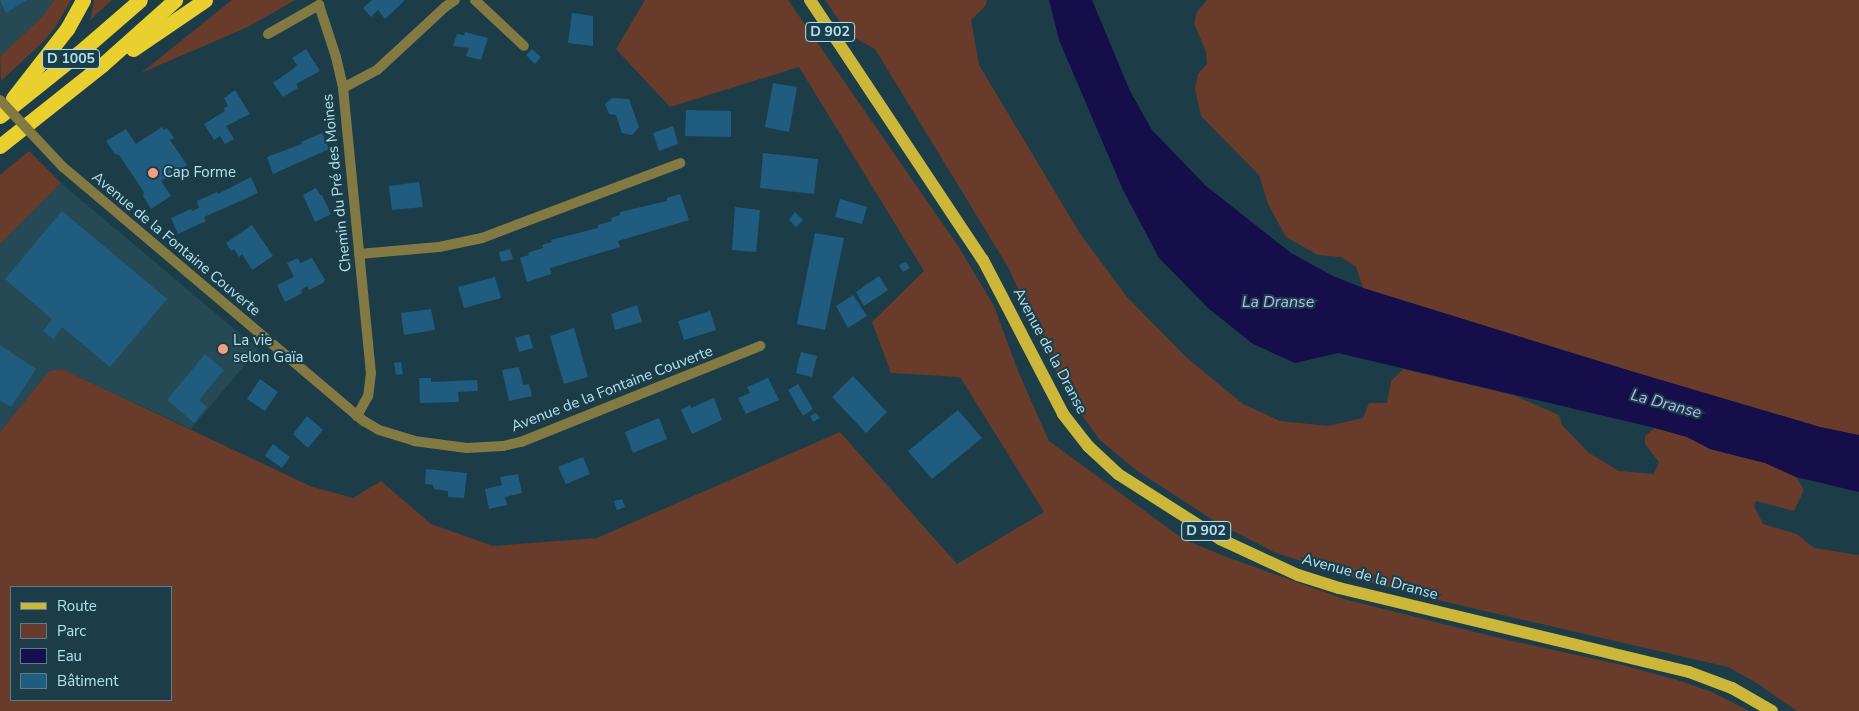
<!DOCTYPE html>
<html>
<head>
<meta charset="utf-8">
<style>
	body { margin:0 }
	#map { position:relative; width:1859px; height:711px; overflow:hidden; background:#1c3d47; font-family:"Nunito Sans",sans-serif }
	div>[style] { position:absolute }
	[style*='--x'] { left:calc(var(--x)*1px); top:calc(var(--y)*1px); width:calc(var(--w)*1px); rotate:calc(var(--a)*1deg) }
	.built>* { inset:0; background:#254a55 }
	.green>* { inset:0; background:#693b2b }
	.water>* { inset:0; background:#150e4b }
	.building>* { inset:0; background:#205c80 }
	.street>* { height:10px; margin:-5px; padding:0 5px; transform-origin:5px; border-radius:5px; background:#837943 }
	.primary>* { height:12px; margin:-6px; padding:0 6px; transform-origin:6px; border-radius:6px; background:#cdb73a }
	.highway>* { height:15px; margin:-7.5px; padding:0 7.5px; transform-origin:7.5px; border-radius:7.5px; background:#ead02e }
	.street-bridge>* { height:10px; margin:-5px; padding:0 5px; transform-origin:5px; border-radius:5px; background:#837943 }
	.dots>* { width:14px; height:14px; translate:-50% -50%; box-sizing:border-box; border:2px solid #1c3d47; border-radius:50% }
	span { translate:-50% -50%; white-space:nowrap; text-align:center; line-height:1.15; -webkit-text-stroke:4px #1c3d47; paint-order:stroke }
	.shield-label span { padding:1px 4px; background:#1c3d47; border:1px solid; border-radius:4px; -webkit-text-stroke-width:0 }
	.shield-label { font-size:14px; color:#b2e1f0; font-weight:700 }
	.poi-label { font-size:15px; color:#b2e1f0 }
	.left { translate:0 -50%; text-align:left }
	.street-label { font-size:15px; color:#b2e1f0 }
	.water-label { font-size:16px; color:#b4bbf4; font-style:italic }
	.legend { position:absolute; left:10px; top:586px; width:162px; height:115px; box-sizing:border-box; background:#1c3d47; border:1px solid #587f8b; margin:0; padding:6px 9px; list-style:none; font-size:15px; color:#b2e1f0 }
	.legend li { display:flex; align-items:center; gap:10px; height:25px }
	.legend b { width:25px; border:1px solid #587f8b }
</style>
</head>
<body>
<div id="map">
	<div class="built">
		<div style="clip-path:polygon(0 0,54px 0,43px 16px,0 56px)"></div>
		<div style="clip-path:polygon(61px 183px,258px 349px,191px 429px,62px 369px,49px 371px,0 432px,0 244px)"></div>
	</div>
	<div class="green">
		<div style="clip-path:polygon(54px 0,71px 0,56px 26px,44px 41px,1px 81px,0 56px,43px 16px)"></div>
		<div style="clip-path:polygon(94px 0,112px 0,90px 20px,91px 17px)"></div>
		<div style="clip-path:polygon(232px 0,295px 0,248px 27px,141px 73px)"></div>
		<div style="clip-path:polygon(evenodd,645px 0,788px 0,958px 246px,994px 306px,1018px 371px,1049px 441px,1183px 539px,1224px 556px,1344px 599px,1499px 638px,1622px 665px,1677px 680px,1712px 692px,1749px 711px,0 711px,0 432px,49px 371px,62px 369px,310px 486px,353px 498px,381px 481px,431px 524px,493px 546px,597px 538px,840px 432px,957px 564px,1044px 512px,960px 377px,891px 373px,872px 322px,924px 271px,799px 67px,670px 107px,616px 49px,645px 0,11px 587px,171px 587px,171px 700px,11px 700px,11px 587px)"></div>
		<div style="clip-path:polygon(825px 0,987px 0,986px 5px,971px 20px,979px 65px,1079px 232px,1127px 297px,1186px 357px,1243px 404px,1280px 421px,1328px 426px,1363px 418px,1369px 403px,1387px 403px,1391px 381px,1403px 369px,1513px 395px,1559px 415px,1562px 425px,1589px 453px,1619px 471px,1654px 474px,1659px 462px,1645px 444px,1645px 436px,1655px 428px,1687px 437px,1710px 449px,1765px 463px,1796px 477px,1804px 490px,1794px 511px,1756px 501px,1754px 506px,1763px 524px,1797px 534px,1814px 548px,1859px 555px,1859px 711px,1797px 711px,1755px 682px,1728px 667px,1416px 595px,1336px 573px,1274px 552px,1216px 522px,1136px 470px,1100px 440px,1066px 393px,1008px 267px,875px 49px,849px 35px)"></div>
		<div style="clip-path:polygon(1207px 0,1859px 0,1859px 435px,1820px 427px,1634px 372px,1363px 288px,1356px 267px,1341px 257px,1318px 255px,1286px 237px,1268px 204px,1259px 175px,1201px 116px,1195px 89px,1198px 74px,1207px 64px,1206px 52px,1194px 23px,1197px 12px)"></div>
		<div style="clip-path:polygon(29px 151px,61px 183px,0 244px,0 175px)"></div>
	</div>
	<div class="water">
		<div style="clip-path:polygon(1049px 0,1092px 0,1130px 91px,1152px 130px,1206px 186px,1291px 253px,1333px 276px,1363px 288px,1634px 372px,1820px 427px,1859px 435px,1859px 492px,1796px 477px,1765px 463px,1710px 449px,1687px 437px,1655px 428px,1338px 353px,1295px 363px,1253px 344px,1208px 308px,1159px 258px,1123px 190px,1059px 40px)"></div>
	</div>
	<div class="building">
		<div style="clip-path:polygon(0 0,27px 0,6px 13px)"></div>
		<div style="clip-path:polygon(372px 0,403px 0,404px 1px,385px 19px,378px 10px,371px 17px,363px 8px)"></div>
		<div style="clip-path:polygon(572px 13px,593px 16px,593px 46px,568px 43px)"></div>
		<div style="clip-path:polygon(465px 32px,488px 38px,481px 60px,466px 56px,469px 48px,453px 46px,457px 34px,464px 35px)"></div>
		<div style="clip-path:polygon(306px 49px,320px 71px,296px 84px,298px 88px,283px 97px,273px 83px,293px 69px,297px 65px,292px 58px)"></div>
		<div style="clip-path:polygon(532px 49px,541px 57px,535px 64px,526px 55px)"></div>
		<div style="clip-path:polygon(773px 83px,797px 87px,789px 132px,765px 127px)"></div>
		<div style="clip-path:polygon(235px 90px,250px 114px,226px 126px,234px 139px,225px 144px,220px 136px,214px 140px,204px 124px,225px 111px,224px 108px,228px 106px,224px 98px)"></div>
		<div style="clip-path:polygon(612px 98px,629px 99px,639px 127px,632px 135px,622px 133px,616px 115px,609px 114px,605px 104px)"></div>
		<div style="clip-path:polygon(686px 110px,731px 111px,731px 137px,685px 136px)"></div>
		<div style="clip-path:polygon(673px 126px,678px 144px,659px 151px,653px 133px)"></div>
		<div style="clip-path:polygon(162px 127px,164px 130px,167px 128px,174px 138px,170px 140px,187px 165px,161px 181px,171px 196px,151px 209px,143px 196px,144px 192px,119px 155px,115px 154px,106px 141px,126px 129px,136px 144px)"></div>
		<div style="clip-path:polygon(322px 133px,329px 149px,273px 174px,267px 157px,302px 144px,301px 142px)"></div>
		<div style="clip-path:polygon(763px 153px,818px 159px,814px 194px,760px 188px)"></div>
		<div style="clip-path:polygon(251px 177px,258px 193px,204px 217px,206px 221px,178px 234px,171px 218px,191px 209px,192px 211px,199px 208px,197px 201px,217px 192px,218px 194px)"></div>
		<div style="clip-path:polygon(419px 182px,423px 207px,392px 210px,389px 186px)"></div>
		<div style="clip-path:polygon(316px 188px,320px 195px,322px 195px,331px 214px,315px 222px,303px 195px)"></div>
		<div style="clip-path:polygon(680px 194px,689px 220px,618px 241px,620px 247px,550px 268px,551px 274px,527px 282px,520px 258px,529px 255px,528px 253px,543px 248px,542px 245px,552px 242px,551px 240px,598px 228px,598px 225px,612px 221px,611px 218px,620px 215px,620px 212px,667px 201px,667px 198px)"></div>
		<div style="clip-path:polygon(840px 199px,867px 207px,862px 224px,835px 217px)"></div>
		<div style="clip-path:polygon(735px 207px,760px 210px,756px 252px,732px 250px)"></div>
		<div style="clip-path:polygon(62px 211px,167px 299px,110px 367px,62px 327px,53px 339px,43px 331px,52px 319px,5px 279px)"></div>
		<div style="clip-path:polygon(795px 212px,803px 220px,796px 227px,789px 220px)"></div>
		<div style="clip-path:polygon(252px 225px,273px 256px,252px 270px,242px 254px,239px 257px,234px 249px,231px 251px,226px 243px)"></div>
		<div style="clip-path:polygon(815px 233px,844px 238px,825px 330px,797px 324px)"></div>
		<div style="clip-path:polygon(510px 249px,513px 259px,501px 262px,499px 252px)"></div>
		<div style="clip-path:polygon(298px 258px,300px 263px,312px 258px,325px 280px,323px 283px,309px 290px,307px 286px,301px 290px,302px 293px,285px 302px,277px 285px,294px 277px,287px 263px)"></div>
		<div style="clip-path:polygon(906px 262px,910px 268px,903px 272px,899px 265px)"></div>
		<div style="clip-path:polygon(879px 276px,888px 290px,864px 306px,856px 292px)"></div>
		<div style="clip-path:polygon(495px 277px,501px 298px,464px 308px,458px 287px)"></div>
		<div style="clip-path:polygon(853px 295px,867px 316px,848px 328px,836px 306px)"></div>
		<div style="clip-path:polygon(637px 305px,642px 322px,615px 330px,611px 314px)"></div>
		<div style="clip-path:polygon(431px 309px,435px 330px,404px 335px,401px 313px)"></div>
		<div style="clip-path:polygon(710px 311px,716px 330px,684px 340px,678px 321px)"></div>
		<div style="clip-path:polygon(574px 328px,588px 377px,564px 384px,550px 336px)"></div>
		<div style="clip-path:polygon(529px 334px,533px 348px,519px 352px,515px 338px)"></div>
		<div style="clip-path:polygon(0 345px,36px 369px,11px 407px,0 400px)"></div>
		<div style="clip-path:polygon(801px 352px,817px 356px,812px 377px,796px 373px)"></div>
		<div style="clip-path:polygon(205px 354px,224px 370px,199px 400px,207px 407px,194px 423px,167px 400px)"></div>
		<div style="clip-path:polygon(401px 362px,403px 374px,396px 375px,394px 363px)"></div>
		<div style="clip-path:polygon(519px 367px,523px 385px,529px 384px,532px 396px,509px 401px,502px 370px)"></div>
		<div style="clip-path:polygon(853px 376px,887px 412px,866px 433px,832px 397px)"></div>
		<div style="clip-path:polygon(419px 378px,431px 378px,431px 382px,477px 380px,478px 391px,458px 392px,459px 402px,420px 403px)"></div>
		<div style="clip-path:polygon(768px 378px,779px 400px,746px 414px,738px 398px,750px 393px,747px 387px)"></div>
		<div style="clip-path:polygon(260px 379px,278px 392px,265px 411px,247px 399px)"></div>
		<div style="clip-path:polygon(798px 384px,813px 409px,803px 416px,788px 390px)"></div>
		<div style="clip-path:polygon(714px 398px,722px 420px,692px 434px,681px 410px,690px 405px,691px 408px)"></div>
		<div style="clip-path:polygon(958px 410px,982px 438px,932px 479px,908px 451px)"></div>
		<div style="clip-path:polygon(816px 413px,820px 418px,813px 422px,810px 416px)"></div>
		<div style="clip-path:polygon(307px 416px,323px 430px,308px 448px,293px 434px)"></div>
		<div style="clip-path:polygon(659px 418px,667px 439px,633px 453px,625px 432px)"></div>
		<div style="clip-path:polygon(273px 444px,290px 457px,282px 468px,265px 456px)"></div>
		<div style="clip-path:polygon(583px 457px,590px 474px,566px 484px,558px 467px)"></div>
		<div style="clip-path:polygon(426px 469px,467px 473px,464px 498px,448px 497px,448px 491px,434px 489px,433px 485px,425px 484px)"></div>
		<div style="clip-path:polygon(518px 474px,522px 493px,505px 497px,507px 505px,489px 509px,485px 489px,502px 485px,500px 477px)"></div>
		<div style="clip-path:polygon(622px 499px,625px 507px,617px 510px,614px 501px)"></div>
	</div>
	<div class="street">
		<div style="--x:475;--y:0;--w:67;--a:43.2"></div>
		<div style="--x:268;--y:34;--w:59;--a:-29.6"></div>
		<div style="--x:319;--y:5;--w:55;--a:71.9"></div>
		<div style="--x:336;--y:57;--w:32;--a:77"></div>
		<div style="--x:343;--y:88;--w:286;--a:84.4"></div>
		<div style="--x:371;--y:373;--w:23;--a:97"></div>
		<div style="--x:368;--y:396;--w:23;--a:119"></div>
		<div style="--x:343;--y:88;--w:38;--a:-28"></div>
		<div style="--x:377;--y:70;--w:93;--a:-42.8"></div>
		<div style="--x:445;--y:7;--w:12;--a:-35"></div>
		<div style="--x:63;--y:167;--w:394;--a:40.2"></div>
		<div style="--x:364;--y:421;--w:17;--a:31"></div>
		<div style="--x:379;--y:430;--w:37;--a:17"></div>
		<div style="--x:414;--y:441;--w:53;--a:7.5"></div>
		<div style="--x:467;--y:448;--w:36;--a:-3"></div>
		<div style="--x:503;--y:446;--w:18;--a:-13"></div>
		<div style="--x:521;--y:442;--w:258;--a:-21.9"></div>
		<div style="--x:359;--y:254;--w:80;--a:-5"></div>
		<div style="--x:439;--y:247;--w:44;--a:-11.8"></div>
		<div style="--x:482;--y:238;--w:212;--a:-20.7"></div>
	</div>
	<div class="primary">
		<div style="--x:810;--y:0;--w:312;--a:56.4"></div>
		<div style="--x:983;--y:260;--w:174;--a:62.5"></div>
		<div style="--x:1063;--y:414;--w:41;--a:52"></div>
		<div style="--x:1088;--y:446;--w:41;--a:43"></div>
		<div style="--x:1118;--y:474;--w:121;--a:32.5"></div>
		<div style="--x:1220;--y:539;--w:86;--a:24.8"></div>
		<div style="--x:1298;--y:575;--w:43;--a:17.6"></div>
		<div style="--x:1339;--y:588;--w:360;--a:13.5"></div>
		<div style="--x:1689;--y:672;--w:46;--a:20.4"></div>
		<div style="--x:1732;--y:688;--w:46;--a:29.9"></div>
	</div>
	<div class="highway">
		<div style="--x:133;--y:49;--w:87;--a:-34.2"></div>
		<div style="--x:13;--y:98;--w:88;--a:-52"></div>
		<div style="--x:67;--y:29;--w:33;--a:-61"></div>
		<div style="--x:0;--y:116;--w:102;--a:-38.7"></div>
		<div style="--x:80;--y:52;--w:79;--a:-40.9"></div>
		<div style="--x:0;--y:146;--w:130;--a:-38.5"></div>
		<div style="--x:102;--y:65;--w:98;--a:-41.7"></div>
	</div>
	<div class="street-bridge">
		<div style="--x:0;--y:100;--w:92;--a:46.8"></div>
	</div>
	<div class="dots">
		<div style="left:153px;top:173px;background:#f39f83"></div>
		<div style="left:223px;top:349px;background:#f39f83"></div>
	</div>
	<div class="shield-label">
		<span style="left:830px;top:32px">D 902</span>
		<span style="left:71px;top:59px">D 1005</span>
		<span style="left:1206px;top:531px">D 902</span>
	</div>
	<div class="poi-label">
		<span class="left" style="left:163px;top:173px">Cap Forme</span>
		<span class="left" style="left:233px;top:349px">La vie<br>selon Gaïa</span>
	</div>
	<div class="street-label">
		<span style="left:337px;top:183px;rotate:-96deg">Chemin du Pré des Moines</span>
		<span style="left:176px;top:244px;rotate:40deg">Avenue de la Fontaine Couverte</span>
		<span style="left:1050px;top:351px;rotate:62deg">Avenue de la Dranse</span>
		<span style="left:612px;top:389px;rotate:-21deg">Avenue de la Fontaine Couverte</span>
		<span style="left:1370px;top:577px;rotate:15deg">Avenue de la Dranse</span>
	</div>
	<div class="water-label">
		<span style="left:1278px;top:302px">La Dranse</span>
		<span style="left:1666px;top:404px;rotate:15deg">La Dranse</span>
	</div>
	<ul class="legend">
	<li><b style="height:6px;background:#cdb73a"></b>Route</li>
	<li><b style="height:14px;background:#693b2b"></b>Parc</li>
	<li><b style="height:14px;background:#150e4b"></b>Eau</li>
	<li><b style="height:14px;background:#205c80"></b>Bâtiment</li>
	</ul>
</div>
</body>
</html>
